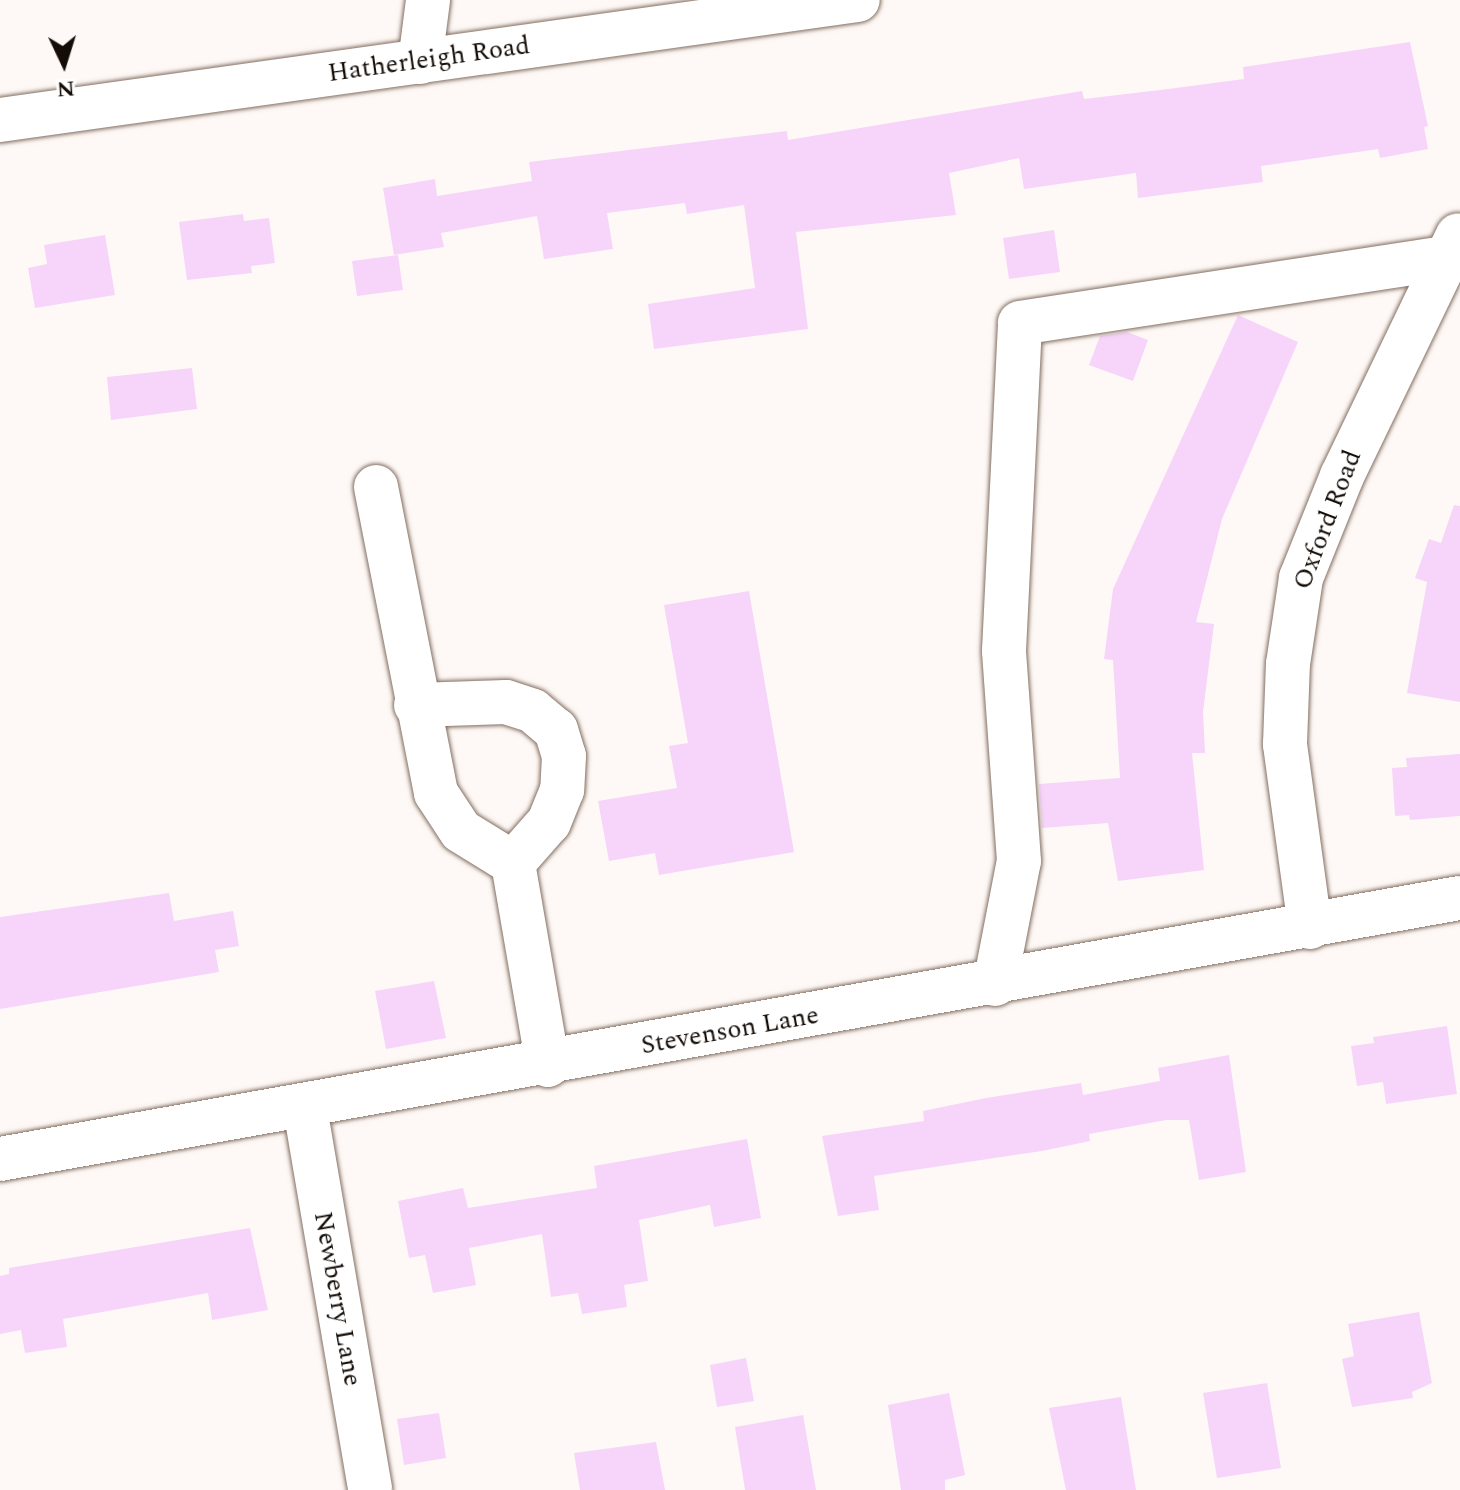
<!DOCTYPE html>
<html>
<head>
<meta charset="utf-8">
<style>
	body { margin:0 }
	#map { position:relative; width:1460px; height:1490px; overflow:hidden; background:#fef9f6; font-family:Spectral,serif }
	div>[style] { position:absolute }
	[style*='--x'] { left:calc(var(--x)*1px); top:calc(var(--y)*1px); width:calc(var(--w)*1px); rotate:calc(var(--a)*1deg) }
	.building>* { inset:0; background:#f7d4fa }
	.roads { filter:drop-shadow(0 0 2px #836e61) drop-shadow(0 0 2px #836e61) }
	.minor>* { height:44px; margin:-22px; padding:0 22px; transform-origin:22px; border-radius:22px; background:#fff }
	span { translate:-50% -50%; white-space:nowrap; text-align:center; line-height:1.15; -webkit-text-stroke:8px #fff; paint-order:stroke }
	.street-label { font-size:26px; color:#130c07 }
	.north { position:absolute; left:24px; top:24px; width:80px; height:80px; -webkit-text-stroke:6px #fff; paint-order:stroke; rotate:176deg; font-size:22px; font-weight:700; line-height:32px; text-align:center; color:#130c07 }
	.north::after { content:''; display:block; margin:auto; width:28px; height:36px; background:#130c07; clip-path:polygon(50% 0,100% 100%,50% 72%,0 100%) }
</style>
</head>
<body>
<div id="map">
	<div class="building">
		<div style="clip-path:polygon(1410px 42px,1428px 126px,1424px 127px,1428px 149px,1380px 158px,1378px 149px,1261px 166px,1263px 182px,1138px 198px,1136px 173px,1024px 189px,1019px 158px,949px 173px,956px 215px,796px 232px,808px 329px,654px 349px,648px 304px,755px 288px,744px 205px,687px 214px,685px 203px,607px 213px,613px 249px,544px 259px,537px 216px,441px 233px,444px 247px,394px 255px,383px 188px,435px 179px,437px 196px,532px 181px,529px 162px,787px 131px,788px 140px,1082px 91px,1084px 99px,1168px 89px,1244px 79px,1243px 67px)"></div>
		<div style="clip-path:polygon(243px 214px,244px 221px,269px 218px,275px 263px,251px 266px,252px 273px,187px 280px,179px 222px)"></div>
		<div style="clip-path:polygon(1054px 230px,1060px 272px,1009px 279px,1003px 238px)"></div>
		<div style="clip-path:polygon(105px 235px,115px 295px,35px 308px,28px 268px,47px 264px,44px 245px)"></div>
		<div style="clip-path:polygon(398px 255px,403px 290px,357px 296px,352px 261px)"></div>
		<div style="clip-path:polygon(1238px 315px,1298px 342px,1222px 519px,1196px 622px,1214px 624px,1203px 712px,1205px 753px,1192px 753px,1204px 870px,1118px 881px,1108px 823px,1042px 828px,1039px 784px,1120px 778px,1113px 660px,1104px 659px,1113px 589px)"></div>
		<div style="clip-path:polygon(1127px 332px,1148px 340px,1133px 381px,1089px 365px,1100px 336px)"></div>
		<div style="clip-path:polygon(192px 368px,197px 409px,111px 420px,107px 377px)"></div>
		<div style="clip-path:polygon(1454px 505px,1460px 506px,1460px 702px,1407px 693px,1427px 582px,1415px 578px,1429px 539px,1441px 543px)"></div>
		<div style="clip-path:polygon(749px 591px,794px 852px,659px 875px,655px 853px,609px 861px,598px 801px,677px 788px,669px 746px,688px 743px,664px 605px)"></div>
		<div style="clip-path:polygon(1460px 754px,1460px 816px,1410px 820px,1409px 815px,1395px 816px,1392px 768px,1407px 767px,1406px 758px)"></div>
		<div style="clip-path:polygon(169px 893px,174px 921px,233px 911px,239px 946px,215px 950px,219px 972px,0 1009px,0 917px)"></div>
		<div style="clip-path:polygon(434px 981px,446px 1038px,386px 1049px,375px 991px)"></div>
		<div style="clip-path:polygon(1447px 1026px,1457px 1094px,1386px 1104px,1383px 1082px,1357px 1086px,1351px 1046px,1374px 1043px,1373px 1037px)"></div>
		<div style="clip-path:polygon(1229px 1055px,1246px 1172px,1199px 1180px,1189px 1120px,1166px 1120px,1089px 1134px,1090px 1141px,1042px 1151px,874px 1176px,879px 1210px,838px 1216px,822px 1136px,924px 1121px,923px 1111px,986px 1098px,1081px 1083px,1083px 1095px,1160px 1081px,1158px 1068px)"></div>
		<div style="clip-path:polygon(747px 1139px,761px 1218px,714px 1227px,710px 1205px,639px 1220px,648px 1281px,624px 1285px,627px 1307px,582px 1314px,578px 1293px,551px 1297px,542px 1234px,469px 1248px,476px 1285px,433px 1293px,425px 1255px,409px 1258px,398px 1201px,463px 1188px,468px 1208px,597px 1188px,594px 1166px)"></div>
		<div style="clip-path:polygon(250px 1228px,268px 1310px,212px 1320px,208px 1293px,63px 1319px,67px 1347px,25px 1353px,21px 1330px,0 1334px,0 1276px,9px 1274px,9px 1268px)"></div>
		<div style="clip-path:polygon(1419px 1312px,1432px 1383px,1412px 1392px,1413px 1398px,1352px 1407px,1342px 1359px,1354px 1356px,1348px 1324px)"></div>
		<div style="clip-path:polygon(746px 1358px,754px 1401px,717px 1407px,710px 1365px)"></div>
		<div style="clip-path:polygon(1267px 1383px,1281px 1468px,1217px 1478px,1203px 1393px)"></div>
		<div style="clip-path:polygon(949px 1393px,965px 1475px,945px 1480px,945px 1490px,901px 1490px,888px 1405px)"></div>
		<div style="clip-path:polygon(1121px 1397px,1136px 1490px,1066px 1490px,1049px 1408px)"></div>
		<div style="clip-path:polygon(439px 1413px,446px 1458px,404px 1465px,397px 1419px)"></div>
		<div style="clip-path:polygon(803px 1415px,816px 1490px,745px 1490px,735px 1427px)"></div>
		<div style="clip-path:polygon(656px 1442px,665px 1490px,580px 1490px,574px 1453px)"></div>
	</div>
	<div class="roads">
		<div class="minor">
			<div style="--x:420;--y:62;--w:63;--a:-82.6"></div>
			<div style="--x:0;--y:120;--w:866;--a:-7.96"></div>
			<div style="--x:376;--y:487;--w:312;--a:78.9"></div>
			<div style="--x:436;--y:793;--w:45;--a:56.7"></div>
			<div style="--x:461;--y:831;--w:61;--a:31.6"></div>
			<div style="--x:513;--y:863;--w:205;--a:80.2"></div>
			<div style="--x:416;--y:705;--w:90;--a:-1.9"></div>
			<div style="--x:506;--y:702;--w:28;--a:18"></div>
			<div style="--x:533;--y:711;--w:30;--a:40"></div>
			<div style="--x:556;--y:730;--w:27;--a:73"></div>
			<div style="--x:564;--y:756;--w:34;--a:93"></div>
			<div style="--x:562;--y:790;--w:35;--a:112"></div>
			<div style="--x:549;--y:822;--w:55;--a:131.3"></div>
			<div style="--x:1310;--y:927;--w:185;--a:-97.8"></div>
			<div style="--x:1285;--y:744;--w:80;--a:-87.9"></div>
			<div style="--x:1288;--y:664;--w:87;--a:-81.4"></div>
			<div style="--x:1301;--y:578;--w:110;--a:-68.1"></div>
			<div style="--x:1342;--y:476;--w:267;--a:-64.3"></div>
			<div style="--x:995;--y:984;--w:125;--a:-79"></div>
			<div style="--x:1019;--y:861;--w:211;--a:-94.1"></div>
			<div style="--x:1004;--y:651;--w:328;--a:-87.2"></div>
			<div style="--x:1020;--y:323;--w:436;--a:-8.7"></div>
			<div style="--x:305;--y:1108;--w:387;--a:80.3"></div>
			<div style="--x:0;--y:1159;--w:1483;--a:-10.14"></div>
		</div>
	</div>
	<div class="street-label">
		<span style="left:429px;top:60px;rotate:-8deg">Hatherleigh Road</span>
		<span style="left:1328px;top:520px;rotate:-69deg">Oxford Road</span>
		<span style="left:730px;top:1031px;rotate:-10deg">Stevenson Lane</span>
		<span style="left:337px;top:1299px;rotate:80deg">Newberry Lane</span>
	</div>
	<div class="north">N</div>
</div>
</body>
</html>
